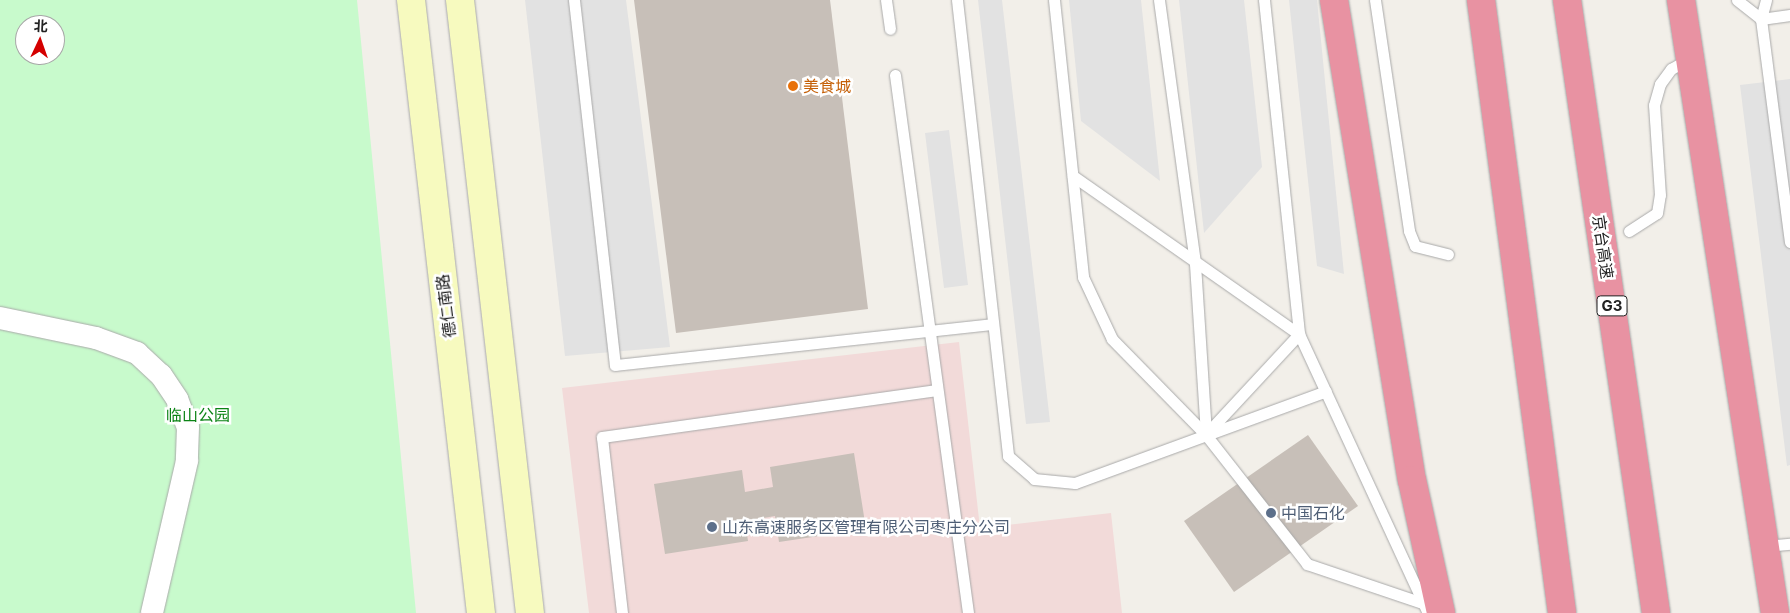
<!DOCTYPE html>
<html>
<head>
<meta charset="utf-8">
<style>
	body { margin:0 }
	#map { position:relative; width:1790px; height:613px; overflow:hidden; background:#f2efe9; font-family:Inter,"Noto Sans SC",sans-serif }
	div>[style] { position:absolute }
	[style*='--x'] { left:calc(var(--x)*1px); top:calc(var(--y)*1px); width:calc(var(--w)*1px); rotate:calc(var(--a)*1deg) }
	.commercial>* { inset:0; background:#f2dad9 }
	.park>* { inset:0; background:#c8facc }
	.parking>* { inset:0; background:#e2e2e2 }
	.building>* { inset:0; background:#c7bfb8 }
	.roads { filter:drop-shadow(0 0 1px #a9a9a9) drop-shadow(0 0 1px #a9a9a9) }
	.lane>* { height:11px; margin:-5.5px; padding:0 5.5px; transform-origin:5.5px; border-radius:5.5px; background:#fff }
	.street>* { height:22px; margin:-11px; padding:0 11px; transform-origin:11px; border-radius:11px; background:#fff }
	.secondary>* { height:28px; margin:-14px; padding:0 14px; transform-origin:14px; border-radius:14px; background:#f7fabf }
	.highway>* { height:28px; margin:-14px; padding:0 14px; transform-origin:14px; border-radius:14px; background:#e892a2 }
	.dots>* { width:14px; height:14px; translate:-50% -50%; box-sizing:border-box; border:2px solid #fff; border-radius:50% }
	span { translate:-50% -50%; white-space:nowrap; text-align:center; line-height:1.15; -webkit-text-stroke:5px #fff; paint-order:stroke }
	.shield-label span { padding:1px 4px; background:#fff; border:1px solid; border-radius:4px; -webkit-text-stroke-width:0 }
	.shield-label { font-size:15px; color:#222; font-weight:700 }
	.food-label { font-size:16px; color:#c56008 }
	.left { translate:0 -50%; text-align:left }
	.street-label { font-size:16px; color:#222 }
	.park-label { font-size:16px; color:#0c8416 }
	.service-label { font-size:16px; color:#4e5e75 }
	.north { position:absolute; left:15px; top:15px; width:50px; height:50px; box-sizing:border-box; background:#fff; border:1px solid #a7a7a7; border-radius:50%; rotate:3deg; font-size:14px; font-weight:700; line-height:20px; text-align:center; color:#222 }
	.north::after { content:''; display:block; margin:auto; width:18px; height:22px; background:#d40000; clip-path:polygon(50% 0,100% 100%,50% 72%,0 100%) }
</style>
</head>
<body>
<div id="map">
	<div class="commercial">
		<div style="clip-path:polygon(959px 342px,980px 528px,1111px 513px,1122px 613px,589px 613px,562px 388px)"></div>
	</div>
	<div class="park">
		<div style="clip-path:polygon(evenodd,0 0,357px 0,416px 613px,0 613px,0 0,25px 25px,55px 25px,55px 55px,25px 55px,25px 25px)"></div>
	</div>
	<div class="parking">
		<div style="clip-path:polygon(525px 0,626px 0,670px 347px,565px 356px)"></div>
		<div style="clip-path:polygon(978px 0,1002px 0,1050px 422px,1026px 424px)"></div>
		<div style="clip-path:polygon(1069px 0,1141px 0,1160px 181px,1081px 121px)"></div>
		<div style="clip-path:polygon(1179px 0,1244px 0,1262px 167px,1204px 233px)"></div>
		<div style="clip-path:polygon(1289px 0,1317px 0,1344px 274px,1317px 266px)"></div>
		<div style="clip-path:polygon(1790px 79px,1790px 465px,1787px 466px,1740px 85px)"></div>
		<div style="clip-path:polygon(949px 130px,968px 285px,944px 288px,925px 133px)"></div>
	</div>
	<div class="building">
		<div style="clip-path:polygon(634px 0,830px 0,868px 309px,676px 333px)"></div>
		<div style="clip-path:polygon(1308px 435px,1358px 506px,1234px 592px,1184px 521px)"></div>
		<div style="clip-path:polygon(854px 453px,866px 529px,779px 542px,775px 516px,745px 521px,748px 541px,665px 554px,654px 484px,742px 470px,745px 492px,773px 487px,770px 467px)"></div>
	</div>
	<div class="roads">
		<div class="lane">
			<div style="--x:574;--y:0;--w:367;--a:83.6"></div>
			<div style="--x:615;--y:365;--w:380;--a:-6.2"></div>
			<div style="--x:886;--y:0;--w:29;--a:82"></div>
			<div style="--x:957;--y:0;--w:459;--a:83.6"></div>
			<div style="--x:1008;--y:456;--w:35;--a:41"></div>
			<div style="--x:1034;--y:479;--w:41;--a:5.6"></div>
			<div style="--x:1075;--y:483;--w:267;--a:-20.1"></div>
			<div style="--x:1054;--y:0;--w:279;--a:84"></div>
			<div style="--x:1083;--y:277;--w:68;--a:64.9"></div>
			<div style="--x:1112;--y:339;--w:134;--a:45.6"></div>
			<div style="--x:1206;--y:435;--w:164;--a:51.9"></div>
			<div style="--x:1307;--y:564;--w:121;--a:18.7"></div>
			<div style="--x:1159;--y:0;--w:266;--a:82.2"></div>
			<div style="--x:1195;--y:264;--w:171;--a:86.3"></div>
			<div style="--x:1264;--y:0;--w:336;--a:84"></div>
			<div style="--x:1299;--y:334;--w:307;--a:65.2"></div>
			<div style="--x:1375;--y:0;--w:233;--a:81.6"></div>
			<div style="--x:1409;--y:231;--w:16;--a:68"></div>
			<div style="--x:1415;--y:246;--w:34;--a:14"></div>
			<div style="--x:1737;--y:0;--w:31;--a:38"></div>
			<div style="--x:1761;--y:19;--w:29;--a:-8"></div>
			<div style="--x:1766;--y:0;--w:20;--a:105"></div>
			<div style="--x:1761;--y:19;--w:225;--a:82.6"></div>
			<div style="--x:895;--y:75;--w:543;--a:82.27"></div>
			<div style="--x:1073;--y:176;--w:276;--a:35"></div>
			<div style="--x:1299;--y:334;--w:135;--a:132.9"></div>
			<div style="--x:1629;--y:231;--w:33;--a:-33"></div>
			<div style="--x:1657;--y:213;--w:18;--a:-81"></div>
			<div style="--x:1660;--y:195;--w:90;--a:-93.8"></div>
			<div style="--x:1654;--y:105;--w:22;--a:-74"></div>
			<div style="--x:1660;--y:84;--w:19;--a:-54"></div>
			<div style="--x:1671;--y:69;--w:22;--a:-30"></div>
			<div style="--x:1765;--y:546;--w:25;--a:-5"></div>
			<div style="--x:622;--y:613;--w:177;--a:-96.5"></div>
			<div style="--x:602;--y:437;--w:338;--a:-8"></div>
		</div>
		<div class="street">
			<div style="--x:0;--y:318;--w:98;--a:11.8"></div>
			<div style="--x:96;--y:338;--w:44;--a:20.1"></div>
			<div style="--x:137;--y:353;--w:33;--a:43"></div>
			<div style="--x:161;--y:375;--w:29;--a:56"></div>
			<div style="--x:177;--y:399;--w:30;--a:69"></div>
			<div style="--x:188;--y:427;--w:34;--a:92"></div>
			<div style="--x:187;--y:461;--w:156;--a:103"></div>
		</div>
		<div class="secondary">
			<div style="--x:411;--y:0;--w:617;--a:83.49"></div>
			<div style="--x:460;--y:0;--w:617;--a:83.49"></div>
		</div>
		<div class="highway">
			<div style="--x:1334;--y:0;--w:486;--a:80.8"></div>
			<div style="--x:1412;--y:480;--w:136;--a:77.7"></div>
			<div style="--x:1481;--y:0;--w:618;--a:82.47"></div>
			<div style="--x:1567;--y:0;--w:619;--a:81.74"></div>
			<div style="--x:1681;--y:0;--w:620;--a:81.28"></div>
		</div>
	</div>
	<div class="dots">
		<div style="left:793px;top:86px;background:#e8710a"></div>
		<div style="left:1271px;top:513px;background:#5c6f8a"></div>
		<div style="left:712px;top:527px;background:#5c6f8a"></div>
	</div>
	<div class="shield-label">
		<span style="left:1612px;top:306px">G3</span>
	</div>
	<div class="food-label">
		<span class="left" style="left:803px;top:86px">美食城</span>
	</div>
	<div class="street-label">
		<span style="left:1603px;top:247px;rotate:82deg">京台高速</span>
		<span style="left:446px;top:306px;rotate:-97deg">德仁南路</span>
	</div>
	<div class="park-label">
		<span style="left:198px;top:415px">临山公园</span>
	</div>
	<div class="service-label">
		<span class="left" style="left:1281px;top:513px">中国石化</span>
		<span class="left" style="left:722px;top:527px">山东高速服务区管理有限公司枣庄分公司</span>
	</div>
	<div class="north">北</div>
</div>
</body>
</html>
